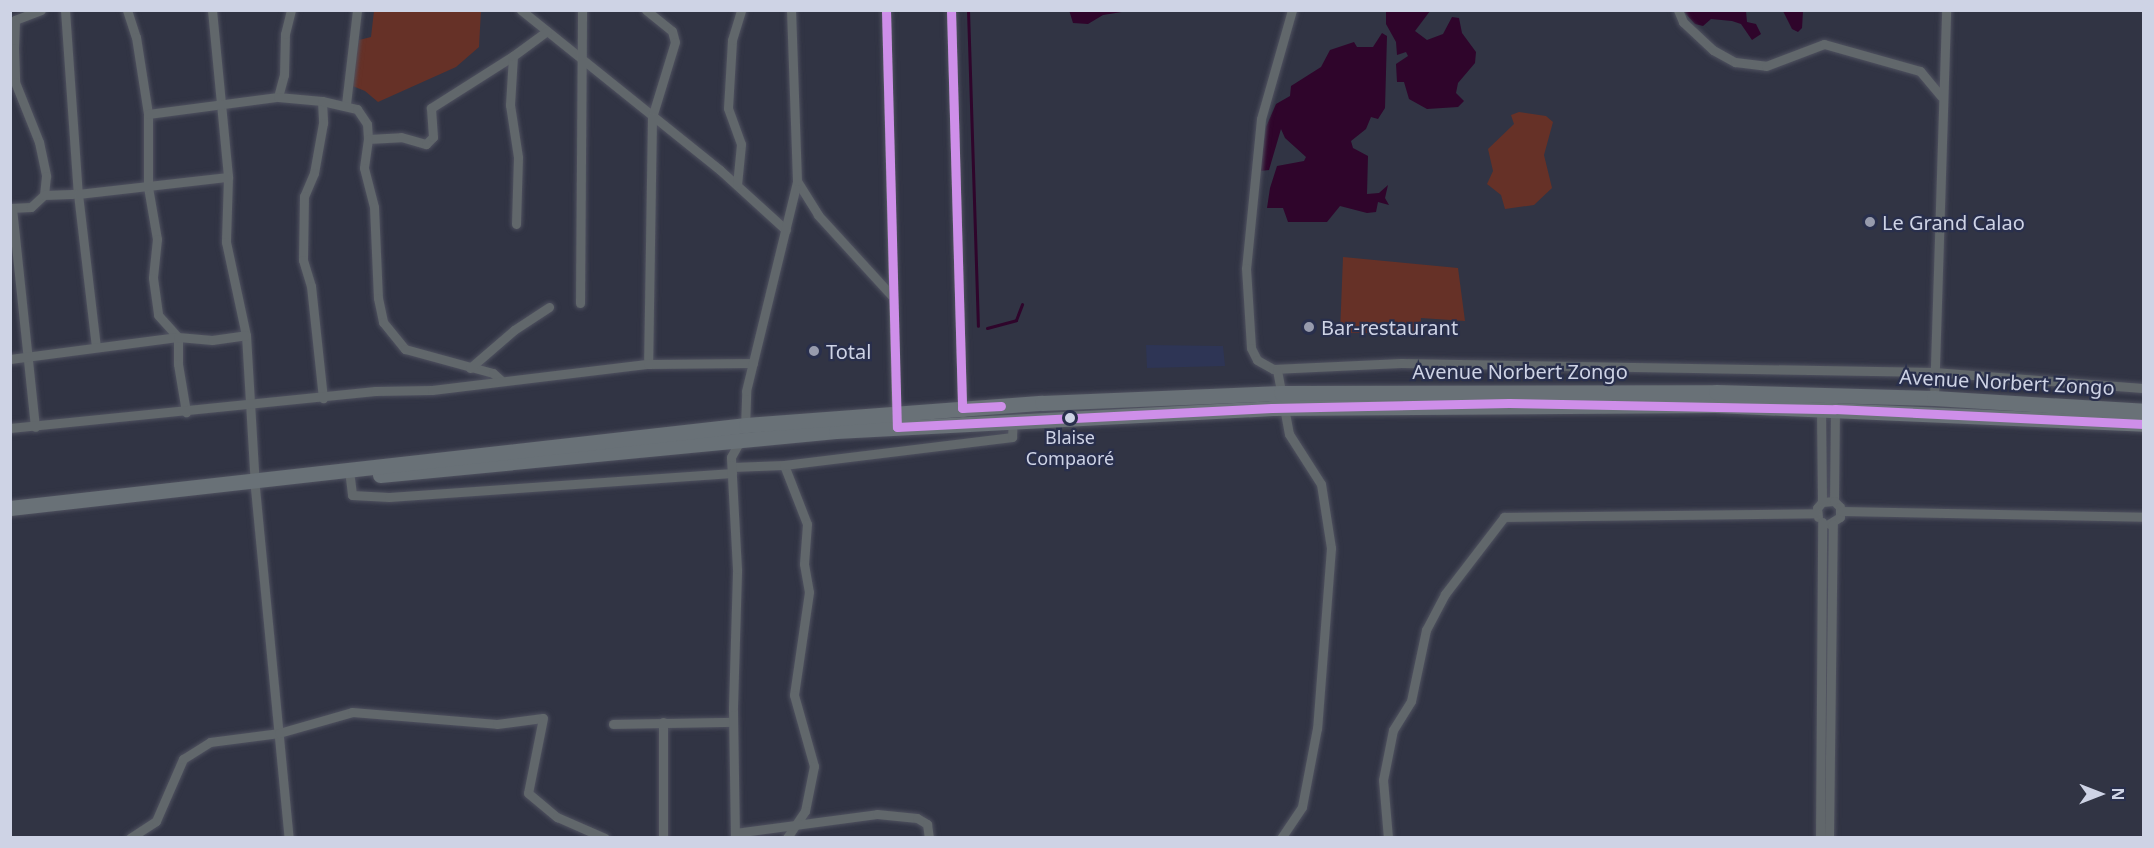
<!DOCTYPE html>
<html>
<head>
<meta charset="utf-8">
<style>
	body { margin:0 }
	#map { position:relative; width:2154px; height:848px; overflow:hidden; background:#313444; font-family:"Noto Sans",sans-serif }
	div>[style] { position:absolute }
	[style*='--x'] { left:calc(var(--x)*1px); top:calc(var(--y)*1px); width:calc(var(--w)*1px); rotate:calc(var(--a)*1deg) }
	.built>* { inset:0; background:#2e3555 }
	.green>* { inset:0; background:#663127 }
	.water>* { inset:0; background:#2f052b }
	.stream>* { height:3px; margin:-1.5px; padding:0 1.5px; transform-origin:1.5px; border-radius:1.5px; background:#2f052b }
	.roads { filter:drop-shadow(0 0 2px #4f515f) drop-shadow(0 0 2px #4f515f) }
	.street>* { height:9px; margin:-4.5px; padding:0 4.5px; transform-origin:4.5px; border-radius:4.5px; background:#61676b }
	.primary>* { height:15px; margin:-7.5px; padding:0 7.5px; transform-origin:7.5px; border-radius:7.5px; background:#697177 }
	.bus-1>* { height:9px; margin:-4.5px; padding:0 4.5px; transform-origin:4.5px; border-radius:4.5px; background:#ce8fe9 }
	.dots>* { width:16px; height:16px; translate:-50% -50%; box-sizing:border-box; border:3px solid #292f4c; border-radius:50% }
	span { translate:-50% -50%; white-space:nowrap; text-align:center; line-height:1.15; -webkit-text-stroke:4.5px #292f4c; paint-order:stroke }
	.bus-label { font-size:18px; color:#ced3e5 }
	.poi-label { font-size:20px; color:#ced3e5 }
	.left { translate:0 -50%; text-align:left }
	.street-label { font-size:20px; color:#ced3e5 }
	.frame { position:absolute; inset:0; border:12px solid #ced3e5; pointer-events:none }
	.north { position:absolute; left:2070px; top:764px; width:60px; height:60px; -webkit-text-stroke:4px #292f4c; paint-order:stroke; rotate:90deg; font-size:16px; font-weight:700; line-height:24px; text-align:center; color:#ced3e5 }
	.north::after { content:''; display:block; margin:auto; width:21px; height:27px; background:#ced3e5; clip-path:polygon(50% 0,100% 100%,50% 72%,0 100%) }
</style>
</head>
<body>
<div id="map">
	<div class="built">
		<div style="clip-path:polygon(1146px 345px,1223px 346px,1225px 366px,1147px 368px)"></div>
	</div>
	<div class="green">
		<div style="clip-path:polygon(481px 10px,479px 47px,456px 67px,378px 102px,365px 91px,350px 85px,359px 40px,371px 37px,374px 11px)"></div>
		<div style="clip-path:polygon(1519px 112px,1546px 116px,1553px 122px,1544px 155px,1552px 188px,1534px 205px,1505px 209px,1501px 195px,1487px 184px,1493px 171px,1488px 149px,1514px 124px,1511px 115px)"></div>
		<div style="clip-path:polygon(1343px 257px,1458px 268px,1465px 321px,1421px 318px,1420px 333px,1340px 333px)"></div>
	</div>
	<div class="water">
		<div style="clip-path:polygon(1069px 10px,1128px 10px,1128px 11px,1103px 15px,1088px 24px,1073px 23px)"></div>
		<div style="clip-path:polygon(1386px 11px,1430px 11px,1415px 31px,1427px 40px,1443px 34px,1452px 17px,1459px 18px,1462px 33px,1476px 52px,1475px 63px,1458px 83px,1456px 93px,1464px 101px,1458px 107px,1427px 109px,1409px 99px,1404px 82px,1397px 82px,1396px 64px,1408px 56px,1406px 52px,1397px 55px,1396px 42px,1386px 24px)"></div>
		<div style="clip-path:polygon(1683px 11px,1746px 11px,1747px 22px,1756px 24px,1761px 34px,1752px 40px,1741px 24px,1732px 21px,1711px 19px,1703px 26px,1695px 24px)"></div>
		<div style="clip-path:polygon(1783px 11px,1803px 11px,1802px 28px,1798px 32px,1792px 29px)"></div>
		<div style="clip-path:polygon(1382px 33px,1387px 36px,1385px 108px,1378px 119px,1371px 117px,1366px 129px,1351px 141px,1353px 148px,1368px 156px,1367px 194px,1379px 193px,1388px 185px,1385px 198px,1389px 205px,1378px 202px,1376px 212px,1367px 213px,1340px 206px,1327px 222px,1288px 222px,1283px 208px,1267px 208px,1270px 188px,1277px 166px,1304px 161px,1306px 157px,1285px 138px,1281px 129px,1269px 170px,1260px 171px,1266px 127px,1276px 104px,1290px 96px,1291px 86px,1321px 67px,1330px 50px,1354px 42px,1357px 47px,1373px 47px)"></div>
	</div>
	<div class="stream">
		<div style="--x:968;--y:10;--w:316;--a:88.2"></div>
		<div style="--x:987;--y:328;--w:30;--a:-15"></div>
		<div style="--x:1016;--y:320;--w:17;--a:-69"></div>
	</div>
	<div class="roads">
		<div class="street">
			<div style="--x:41;--y:10;--w:28;--a:159"></div>
			<div style="--x:15;--y:20;--w:28;--a:92"></div>
			<div style="--x:14;--y:48;--w:34;--a:88"></div>
			<div style="--x:15;--y:82;--w:65;--a:68.2"></div>
			<div style="--x:39;--y:142;--w:35;--a:78"></div>
			<div style="--x:46;--y:176;--w:19;--a:96"></div>
			<div style="--x:65;--y:10;--w:184;--a:86"></div>
			<div style="--x:78;--y:194;--w:154;--a:83.3"></div>
			<div style="--x:127;--y:10;--w:28;--a:72"></div>
			<div style="--x:136;--y:37;--w:78;--a:81.1"></div>
			<div style="--x:148;--y:114;--w:73;--a:90"></div>
			<div style="--x:148;--y:187;--w:53;--a:80.2"></div>
			<div style="--x:157;--y:239;--w:39;--a:96"></div>
			<div style="--x:153;--y:278;--w:37;--a:82"></div>
			<div style="--x:158;--y:315;--w:30;--a:48"></div>
			<div style="--x:178;--y:337;--w:27;--a:90"></div>
			<div style="--x:178;--y:364;--w:49;--a:80.5"></div>
			<div style="--x:212;--y:10;--w:168;--a:84.5"></div>
			<div style="--x:228;--y:177;--w:65;--a:91.8"></div>
			<div style="--x:226;--y:242;--w:95;--a:77.9"></div>
			<div style="--x:246;--y:335;--w:153;--a:86.6"></div>
			<div style="--x:255;--y:488;--w:352;--a:84.5"></div>
			<div style="--x:521;--y:10;--w:255;--a:38.8"></div>
			<div style="--x:720;--y:170;--w:89;--a:42.3"></div>
			<div style="--x:646;--y:10;--w:33;--a:39"></div>
			<div style="--x:672;--y:31;--w:11;--a:75"></div>
			<div style="--x:675;--y:42;--w:78;--a:107"></div>
			<div style="--x:652;--y:117;--w:247;--a:90.9"></div>
			<div style="--x:886;--y:10;--w:406;--a:88.6"></div>
			<div style="--x:951;--y:10;--w:403;--a:88.4"></div>
			<div style="--x:1292;--y:10;--w:113;--a:105.9"></div>
			<div style="--x:1261;--y:119;--w:150;--a:95.7"></div>
			<div style="--x:1246;--y:268;--w:80;--a:86.4"></div>
			<div style="--x:1251;--y:348;--w:13;--a:63"></div>
			<div style="--x:1257;--y:360;--w:18;--a:29"></div>
			<div style="--x:1273;--y:369;--w:128;--a:-2.7"></div>
			<div style="--x:1401;--y:363;--w:534;--a:0.97"></div>
			<div style="--x:1935;--y:372;--w:210;--a:4.4"></div>
			<div style="--x:1678;--y:10;--w:13;--a:67"></div>
			<div style="--x:1683;--y:22;--w:41;--a:43"></div>
			<div style="--x:1713;--y:50;--w:25;--a:29"></div>
			<div style="--x:1735;--y:62;--w:31;--a:7"></div>
			<div style="--x:1766;--y:66;--w:62;--a:-20.8"></div>
			<div style="--x:1824;--y:44;--w:100;--a:15.7"></div>
			<div style="--x:1920;--y:71;--w:33;--a:50"></div>
			<div style="--x:278;--y:97;--w:23;--a:-75"></div>
			<div style="--x:284;--y:75;--w:41;--a:-88.6"></div>
			<div style="--x:285;--y:34;--w:25;--a:-76"></div>
			<div style="--x:322;--y:101;--w:22;--a:87"></div>
			<div style="--x:323;--y:123;--w:51;--a:100.2"></div>
			<div style="--x:314;--y:173;--w:25;--a:113"></div>
			<div style="--x:304;--y:196;--w:64;--a:90.9"></div>
			<div style="--x:303;--y:260;--w:27;--a:73"></div>
			<div style="--x:311;--y:286;--w:113;--a:83.9"></div>
			<div style="--x:346;--y:104;--w:95;--a:-83.3"></div>
			<div style="--x:148;--y:114;--w:131;--a:-7.5"></div>
			<div style="--x:278;--y:97;--w:44;--a:5.2"></div>
			<div style="--x:322;--y:101;--w:36;--a:13"></div>
			<div style="--x:357;--y:109;--w:18;--a:56"></div>
			<div style="--x:367;--y:124;--w:15;--a:86"></div>
			<div style="--x:368;--y:139;--w:33;--a:-3"></div>
			<div style="--x:401;--y:137;--w:26;--a:16"></div>
			<div style="--x:426;--y:144;--w:10;--a:-45"></div>
			<div style="--x:433;--y:137;--w:29;--a:-94"></div>
			<div style="--x:431;--y:108;--w:97;--a:-32.4"></div>
			<div style="--x:368;--y:139;--w:29;--a:98"></div>
			<div style="--x:364;--y:168;--w:40;--a:75.6"></div>
			<div style="--x:374;--y:207;--w:91;--a:87.5"></div>
			<div style="--x:378;--y:298;--w:25;--a:78"></div>
			<div style="--x:383;--y:322;--w:35;--a:51"></div>
			<div style="--x:405;--y:349;--w:91;--a:15.3"></div>
			<div style="--x:493;--y:373;--w:12;--a:42"></div>
			<div style="--x:797;--y:181;--w:40;--a:58"></div>
			<div style="--x:818;--y:215;--w:111;--a:47.6"></div>
			<div style="--x:737;--y:185;--w:41;--a:-84.4"></div>
			<div style="--x:741;--y:144;--w:38;--a:-110"></div>
			<div style="--x:728;--y:108;--w:68;--a:-86.6"></div>
			<div style="--x:732;--y:40;--w:31;--a:-73"></div>
			<div style="--x:10;--y:208;--w:21;--a:-3"></div>
			<div style="--x:31;--y:207;--w:18;--a:-43"></div>
			<div style="--x:44;--y:195;--w:34;--a:-2"></div>
			<div style="--x:78;--y:194;--w:151;--a:-6.5"></div>
			<div style="--x:12;--y:208;--w:220;--a:84"></div>
			<div style="--x:516;--y:224;--w:67;--a:-88.3"></div>
			<div style="--x:518;--y:157;--w:53;--a:-98.7"></div>
			<div style="--x:510;--y:105;--w:49;--a:-86.5"></div>
			<div style="--x:513;--y:56;--w:42;--a:-36.3"></div>
			<div style="--x:580;--y:303;--w:293;--a:-89.6"></div>
			<div style="--x:10;--y:359;--w:169;--a:-7.5"></div>
			<div style="--x:178;--y:337;--w:34;--a:5"></div>
			<div style="--x:212;--y:340;--w:34;--a:-8"></div>
			<div style="--x:470;--y:368;--w:58;--a:-40.8"></div>
			<div style="--x:514;--y:330;--w:42;--a:-33.3"></div>
			<div style="--x:1277;--y:370;--w:65;--a:79.4"></div>
			<div style="--x:1289;--y:434;--w:59;--a:57.4"></div>
			<div style="--x:1321;--y:484;--w:65;--a:81.1"></div>
			<div style="--x:1331;--y:548;--w:181;--a:94.4"></div>
			<div style="--x:1317;--y:728;--w:80;--a:100.8"></div>
			<div style="--x:1302;--y:807;--w:37;--a:124"></div>
			<div style="--x:1934;--y:398;--w:388;--a:-88.2"></div>
			<div style="--x:10;--y:428;--w:367;--a:-5.8"></div>
			<div style="--x:375;--y:391;--w:57;--a:-1"></div>
			<div style="--x:432;--y:390;--w:218;--a:-6.9"></div>
			<div style="--x:648;--y:364;--w:105;--a:-0.5"></div>
			<div style="--x:745;--y:428;--w:37;--a:-88"></div>
			<div style="--x:746;--y:391;--w:216;--a:-76.3"></div>
			<div style="--x:797;--y:181;--w:171;--a:-92"></div>
			<div style="--x:784;--y:465;--w:63;--a:68.7"></div>
			<div style="--x:807;--y:524;--w:40;--a:94.3"></div>
			<div style="--x:804;--y:564;--w:28;--a:80"></div>
			<div style="--x:809;--y:592;--w:104;--a:98.3"></div>
			<div style="--x:794;--y:695;--w:74;--a:74.3"></div>
			<div style="--x:814;--y:766;--w:46;--a:101.3"></div>
			<div style="--x:805;--y:811;--w:32;--a:124"></div>
			<div style="--x:732;--y:467;--w:52;--a:-2.2"></div>
			<div style="--x:784;--y:465;--w:230;--a:-7"></div>
			<div style="--x:1012;--y:437;--w:17;--a:-87"></div>
			<div style="--x:350;--y:478;--w:17;--a:83"></div>
			<div style="--x:352;--y:495;--w:37;--a:3"></div>
			<div style="--x:389;--y:497;--w:344;--a:-4"></div>
			<div style="--x:1834;--y:501;--w:94;--a:-89.4"></div>
			<div style="--x:1822;--y:502;--w:12;--a:-5"></div>
			<div style="--x:1834;--y:501;--w:8;--a:45"></div>
			<div style="--x:1840;--y:507;--w:10;--a:90"></div>
			<div style="--x:1840;--y:517;--w:13;--a:148"></div>
			<div style="--x:1841;--y:511;--w:303;--a:1.1"></div>
			<div style="--x:1818;--y:517;--w:9;--a:-96"></div>
			<div style="--x:1817;--y:508;--w:8;--a:-50"></div>
			<div style="--x:1822;--y:502;--w:95;--a:-90.6"></div>
			<div style="--x:663;--y:722;--w:116;--a:90"></div>
			<div style="--x:613;--y:724;--w:120;--a:-1"></div>
			<div style="--x:735;--y:833;--w:143;--a:-7.6"></div>
			<div style="--x:877;--y:814;--w:40;--a:5.7"></div>
			<div style="--x:917;--y:818;--w:12;--a:31"></div>
			<div style="--x:927;--y:824;--w:14;--a:82"></div>
			<div style="--x:130;--y:838;--w:31;--a:-33"></div>
			<div style="--x:156;--y:821;--w:68;--a:-66.5"></div>
			<div style="--x:183;--y:759;--w:32;--a:-32"></div>
			<div style="--x:210;--y:742;--w:70;--a:-7.4"></div>
			<div style="--x:279;--y:733;--w:76;--a:-16"></div>
			<div style="--x:352;--y:712;--w:145;--a:4.7"></div>
			<div style="--x:497;--y:724;--w:46;--a:-7.4"></div>
			<div style="--x:543;--y:718;--w:76;--a:101.3"></div>
			<div style="--x:528;--y:793;--w:38;--a:40"></div>
			<div style="--x:557;--y:817;--w:52;--a:23.6"></div>
			<div style="--x:735;--y:838;--w:131;--a:-90.9"></div>
			<div style="--x:733;--y:707;--w:138;--a:-88.3"></div>
			<div style="--x:737;--y:569;--w:112;--a:-93.1"></div>
			<div style="--x:731;--y:457;--w:18;--a:-61"></div>
			<div style="--x:1388;--y:838;--w:58;--a:-94.9"></div>
			<div style="--x:1383;--y:780;--w:51;--a:-78.7"></div>
			<div style="--x:1393;--y:730;--w:34;--a:-58"></div>
			<div style="--x:1411;--y:701;--w:73;--a:-78.1"></div>
			<div style="--x:1426;--y:630;--w:41;--a:-62.2"></div>
			<div style="--x:1445;--y:594;--w:97;--a:-52.5"></div>
			<div style="--x:1504;--y:517;--w:312;--a:-0.7"></div>
			<div style="--x:1820;--y:838;--w:316;--a:-89.6"></div>
			<div style="--x:1829;--y:838;--w:314;--a:-89.3"></div>
		</div>
		<div class="primary">
			<div style="--x:380;--y:475;--w:458;--a:-5.5"></div>
			<div style="--x:836;--y:431;--w:437;--a:-3"></div>
			<div style="--x:1272;--y:408;--w:443;--a:-0.4"></div>
			<div style="--x:1715;--y:405;--w:429;--a:2.5"></div>
			<div style="--x:10;--y:508;--w:741;--a:-6.43"></div>
			<div style="--x:746;--y:425;--w:297;--a:-4.3"></div>
			<div style="--x:1042;--y:403;--w:239;--a:-2.4"></div>
			<div style="--x:1281;--y:393;--w:435;--a:-0.1"></div>
			<div style="--x:1716;--y:392;--w:218;--a:1.6"></div>
			<div style="--x:1934;--y:398;--w:210;--a:3.5"></div>
		</div>
	</div>
	<div class="bus-1">
		<div style="--x:886;--y:10;--w:417;--a:88.5"></div>
		<div style="--x:897;--y:427;--w:375;--a:-2.9"></div>
		<div style="--x:1272;--y:408;--w:237;--a:-1.2"></div>
		<div style="--x:1509;--y:403;--w:326;--a:1.1"></div>
		<div style="--x:1835;--y:409;--w:309;--a:2.8"></div>
		<div style="--x:951;--y:10;--w:398;--a:88.4"></div>
		<div style="--x:962;--y:408;--w:39;--a:-3"></div>
	</div>
	<div class="dots">
		<div style="left:1870px;top:222px;background:#979bad"></div>
		<div style="left:1309px;top:327px;background:#979bad"></div>
		<div style="left:814px;top:351px;background:#979bad"></div>
		<div style="left:1070px;top:418px;background:#ced3e5"></div>
	</div>
	<div class="bus-label">
		<span style="left:1070px;top:448px">Blaise<br>Compaoré</span>
	</div>
	<div class="poi-label">
		<span class="left" style="left:1882px;top:222px">Le Grand Calao</span>
		<span class="left" style="left:1321px;top:327px">Bar-restaurant</span>
		<span class="left" style="left:826px;top:351px">Total</span>
	</div>
	<div class="street-label">
		<span style="left:1520px;top:371px">Avenue Norbert Zongo</span>
		<span style="left:2007px;top:382px;rotate:3deg">Avenue Norbert Zongo</span>
	</div>
	<div class="frame"></div>
	<div class="north">N</div>
</div>
</body>
</html>
